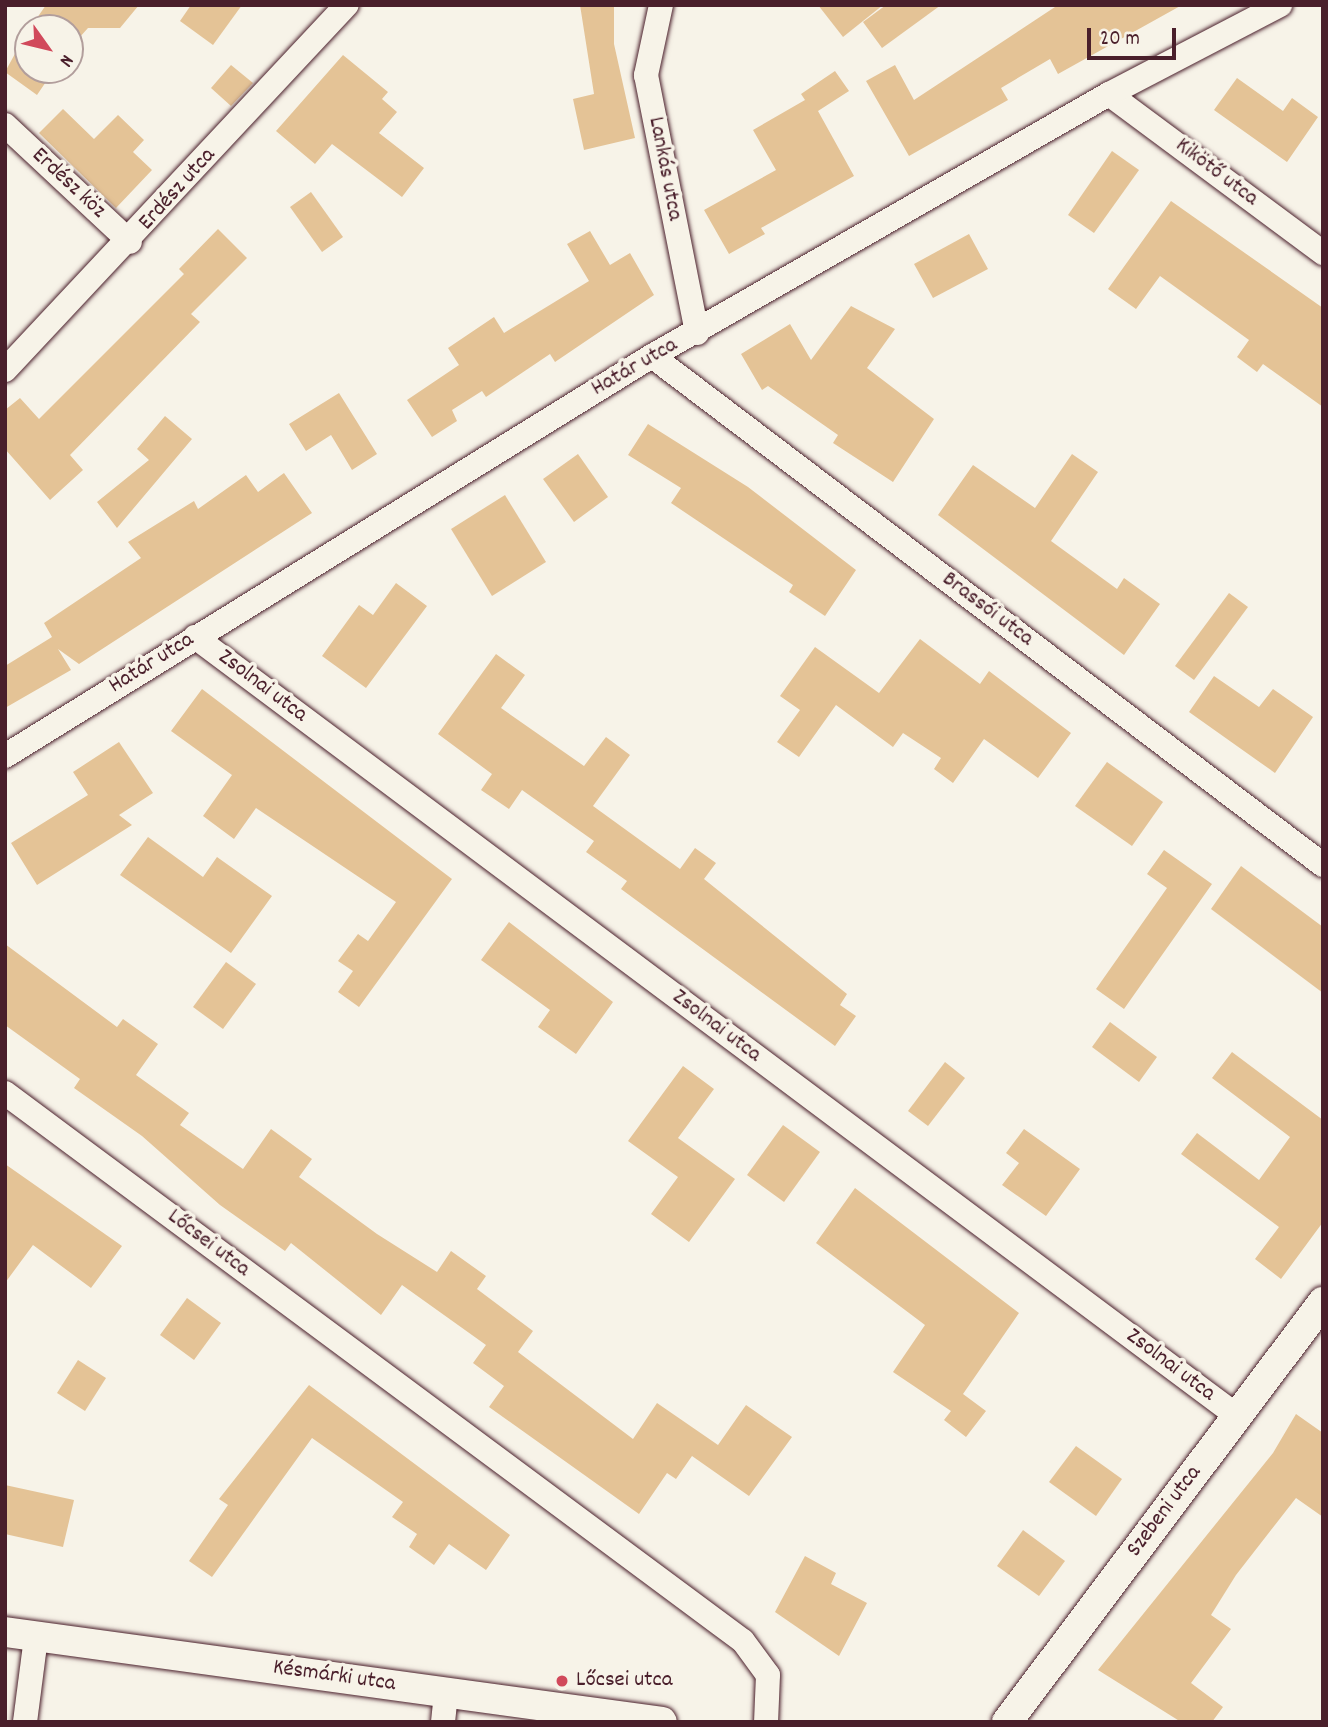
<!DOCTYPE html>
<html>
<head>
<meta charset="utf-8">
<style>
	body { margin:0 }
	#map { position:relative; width:1328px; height:1727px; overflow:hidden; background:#f7f3e8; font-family:Dekko,sans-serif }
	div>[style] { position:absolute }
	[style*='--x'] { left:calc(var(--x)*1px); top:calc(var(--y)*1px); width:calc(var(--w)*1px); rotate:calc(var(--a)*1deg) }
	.building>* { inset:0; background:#e4c396 }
	.roads { filter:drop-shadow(0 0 2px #4a1f2b) drop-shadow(0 0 2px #4a1f2b) }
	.minor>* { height:24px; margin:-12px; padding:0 12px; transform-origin:12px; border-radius:12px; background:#f7f3e8 }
	.tertiary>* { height:30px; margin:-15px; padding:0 15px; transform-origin:15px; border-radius:15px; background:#f7f3e8 }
	.dots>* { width:19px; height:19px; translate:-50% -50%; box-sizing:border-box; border:4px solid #f7f3e8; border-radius:50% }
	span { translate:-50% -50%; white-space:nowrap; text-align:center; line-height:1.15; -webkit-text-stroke:7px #f7f3e8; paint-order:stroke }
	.street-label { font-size:23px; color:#4a1f2b }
	.poi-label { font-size:23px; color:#4a1f2b }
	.left { translate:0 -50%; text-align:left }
	.frame { position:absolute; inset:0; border:7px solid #4a1f2b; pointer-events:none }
	.north { position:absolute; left:14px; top:14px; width:70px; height:70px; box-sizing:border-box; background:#f7f3e8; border:2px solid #b29e9c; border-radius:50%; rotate:124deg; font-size:19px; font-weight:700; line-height:28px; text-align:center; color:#4a1f2b }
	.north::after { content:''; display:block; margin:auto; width:24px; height:32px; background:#d1495b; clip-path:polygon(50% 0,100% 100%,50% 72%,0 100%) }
	.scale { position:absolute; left:1087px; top:28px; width:89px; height:32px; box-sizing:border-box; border:4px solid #4a1f2b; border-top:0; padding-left:9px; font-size:21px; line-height:24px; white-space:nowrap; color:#4a1f2b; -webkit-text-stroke:5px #f7f3e8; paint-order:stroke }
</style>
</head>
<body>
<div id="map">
	<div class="building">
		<div style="clip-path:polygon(46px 5px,139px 5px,120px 28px,88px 28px,70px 48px,70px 28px,30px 28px)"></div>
		<div style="clip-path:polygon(191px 5px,242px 5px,213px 45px,180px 21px)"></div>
		<div style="clip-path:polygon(580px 5px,614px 5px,614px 44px,635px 138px,584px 150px,573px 99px,594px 94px)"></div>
		<div style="clip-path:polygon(818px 5px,883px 5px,843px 37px)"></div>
		<div style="clip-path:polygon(886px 5px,941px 5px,882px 48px,863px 22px)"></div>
		<div style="clip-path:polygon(1058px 5px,1182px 5px,1058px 74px,1050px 59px,1001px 88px,1008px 100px,909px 156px,866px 81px,895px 65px,914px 100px)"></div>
		<div style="clip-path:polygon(28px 30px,28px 70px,54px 70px,37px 95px,5px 72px)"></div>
		<div style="clip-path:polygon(343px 55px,388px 92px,382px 99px,397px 112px,379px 133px,424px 168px,402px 197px,332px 144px,315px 164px,276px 131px)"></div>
		<div style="clip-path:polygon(231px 65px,253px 83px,231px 106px,211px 88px)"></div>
		<div style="clip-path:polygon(835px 71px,849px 91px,818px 111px,854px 176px,761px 228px,765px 234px,729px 254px,704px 210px,776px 170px,753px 130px,805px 100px,801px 94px)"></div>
		<div style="clip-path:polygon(1237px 78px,1283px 111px,1292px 98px,1318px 117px,1287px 162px,1214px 110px)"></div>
		<div style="clip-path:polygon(63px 109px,94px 139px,118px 115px,144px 140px,133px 152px,152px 170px,116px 208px,39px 133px)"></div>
		<div style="clip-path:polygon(1112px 151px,1139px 170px,1094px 233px,1068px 215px)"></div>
		<div style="clip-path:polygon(311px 192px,343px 237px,322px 252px,290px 207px)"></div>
		<div style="clip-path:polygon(1171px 201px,1323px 308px,1323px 407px,1263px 364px,1257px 372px,1237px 357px,1249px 340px,1160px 276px,1136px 309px,1108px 289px)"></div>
		<div style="clip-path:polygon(218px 229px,247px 258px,191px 314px,200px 322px,70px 455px,83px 470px,50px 500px,5px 449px,5px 410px,20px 398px,39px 419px,184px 274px,179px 269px)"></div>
		<div style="clip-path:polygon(590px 231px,610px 265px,630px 253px,654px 295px,555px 362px,550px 354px,486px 397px,482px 391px,452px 410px,457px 421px,432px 437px,407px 400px,459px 365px,448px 348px,494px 317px,504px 333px,589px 281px,567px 244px)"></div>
		<div style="clip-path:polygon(969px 234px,988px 269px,933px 298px,914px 264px)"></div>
		<div style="clip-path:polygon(851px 306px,895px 329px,867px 368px,934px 419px,893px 482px,833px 443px,838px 435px,768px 386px,762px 390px,741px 354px,790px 324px,811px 360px)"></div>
		<div style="clip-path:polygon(339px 393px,377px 454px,352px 470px,331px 435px,306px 451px,289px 424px)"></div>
		<div style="clip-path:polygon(165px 416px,192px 439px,117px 528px,97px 502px,149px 460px,137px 449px)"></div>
		<div style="clip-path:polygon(648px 424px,748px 487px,856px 570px,825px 616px,789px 592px,793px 585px,671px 503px,681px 488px,628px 455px)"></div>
		<div style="clip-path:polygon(578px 454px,608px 497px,574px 522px,543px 479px)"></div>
		<div style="clip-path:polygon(1072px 454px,1098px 472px,1051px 541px,1117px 589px,1124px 578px,1160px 604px,1124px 655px,938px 515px,973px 465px,1035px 508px)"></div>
		<div style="clip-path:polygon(284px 473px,312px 513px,79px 664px,58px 649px,71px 670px,5px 708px,5px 666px,52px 637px,44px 623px,141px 558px,128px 542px,194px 501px,198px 509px,246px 475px,258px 492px)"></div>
		<div style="clip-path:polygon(505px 495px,546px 562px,492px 596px,451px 529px)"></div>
		<div style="clip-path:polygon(396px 583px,427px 606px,366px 688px,322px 656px,359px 605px,373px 615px)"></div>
		<div style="clip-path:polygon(1229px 593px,1248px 607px,1194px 680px,1175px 666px)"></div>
		<div style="clip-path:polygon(920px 639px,980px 684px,989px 671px,1071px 733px,1038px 778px,984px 739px,953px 783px,934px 769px,941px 758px,903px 733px,893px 747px,836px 705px,799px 757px,777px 742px,800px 710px,780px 696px,815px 647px,879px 693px)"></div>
		<div style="clip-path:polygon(496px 654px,525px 675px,501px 708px,584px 766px,606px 737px,630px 755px,593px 806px,680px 869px,695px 848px,716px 863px,704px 879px,847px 994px,840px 1005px,856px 1016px,835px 1046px,621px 889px,627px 881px,586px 852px,594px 841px,522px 790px,509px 809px,481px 790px,492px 774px,438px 734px)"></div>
		<div style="clip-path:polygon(1214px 676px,1259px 707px,1273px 689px,1313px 717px,1275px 773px,1189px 712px)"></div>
		<div style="clip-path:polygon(202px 689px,452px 879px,359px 1007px,338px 992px,353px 971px,338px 961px,358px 934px,368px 941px,396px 902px,256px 808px,234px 839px,203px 816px,232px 775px,171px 731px)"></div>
		<div style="clip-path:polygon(119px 742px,153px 793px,119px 815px,132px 825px,37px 885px,11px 843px,88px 795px,73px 772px)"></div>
		<div style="clip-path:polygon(1107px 762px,1163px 802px,1132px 846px,1075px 806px)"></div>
		<div style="clip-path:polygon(148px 837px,203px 877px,217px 857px,272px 896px,231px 953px,120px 875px)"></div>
		<div style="clip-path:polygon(1164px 850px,1212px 884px,1124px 1009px,1096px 989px,1167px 888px,1147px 874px)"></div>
		<div style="clip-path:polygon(1241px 866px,1323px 927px,1323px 993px,1211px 909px)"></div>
		<div style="clip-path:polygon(509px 922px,613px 1002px,576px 1054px,538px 1027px,550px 1010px,481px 960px)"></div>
		<div style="clip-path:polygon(5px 944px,117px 1027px,123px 1019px,158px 1044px,136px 1075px,189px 1113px,180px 1125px,243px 1169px,271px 1129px,312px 1159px,299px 1177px,377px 1234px,437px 1272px,451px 1251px,486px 1276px,477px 1289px,533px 1331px,518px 1352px,633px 1439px,657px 1403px,718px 1445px,746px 1405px,792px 1437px,749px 1496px,692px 1456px,676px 1479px,667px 1473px,639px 1514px,489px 1407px,504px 1386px,473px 1363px,486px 1345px,402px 1285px,381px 1315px,291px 1243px,285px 1251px,220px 1205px,142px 1136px,74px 1088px,80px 1079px,5px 1025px)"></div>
		<div style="clip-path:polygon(226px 962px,256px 984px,223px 1029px,193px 1007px)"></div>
		<div style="clip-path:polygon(1110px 1022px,1157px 1057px,1139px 1082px,1092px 1047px)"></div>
		<div style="clip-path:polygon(1232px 1052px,1323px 1120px,1323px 1222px,1281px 1279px,1255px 1259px,1279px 1227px,1181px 1154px,1197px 1133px,1259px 1180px,1290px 1137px,1212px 1078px)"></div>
		<div style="clip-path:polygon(945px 1062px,965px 1078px,928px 1126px,908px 1111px)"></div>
		<div style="clip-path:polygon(683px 1066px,714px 1089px,678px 1138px,735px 1179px,689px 1242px,651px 1214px,678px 1177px,628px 1141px)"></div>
		<div style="clip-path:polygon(783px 1125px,820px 1152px,784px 1202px,747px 1175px)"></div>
		<div style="clip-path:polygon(1024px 1129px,1080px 1169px,1046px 1216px,1002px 1185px,1019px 1163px,1006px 1153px)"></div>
		<div style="clip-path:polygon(5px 1164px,122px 1246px,91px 1288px,33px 1245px,5px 1283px)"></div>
		<div style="clip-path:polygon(855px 1188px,1019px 1313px,963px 1394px,986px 1411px,966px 1437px,944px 1420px,951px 1411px,893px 1372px,925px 1325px,816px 1243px)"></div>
		<div style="clip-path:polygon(187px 1298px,221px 1323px,194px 1360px,160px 1335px)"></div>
		<div style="clip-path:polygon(78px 1360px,106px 1378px,85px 1411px,57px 1393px)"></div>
		<div style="clip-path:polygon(309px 1385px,510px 1535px,486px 1570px,449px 1544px,434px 1565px,409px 1547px,417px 1534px,392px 1517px,403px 1502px,312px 1438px,212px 1577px,189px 1561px,228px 1505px,219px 1499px)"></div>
		<div style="clip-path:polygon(1296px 1414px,1323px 1433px,1323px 1517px,1296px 1498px,1236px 1575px,1211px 1615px,1231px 1629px,1191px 1683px,1223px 1707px,1212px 1722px,1181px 1722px,1098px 1670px,1273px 1453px)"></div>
		<div style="clip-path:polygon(1076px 1446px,1122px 1479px,1096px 1516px,1049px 1482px)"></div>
		<div style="clip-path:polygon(5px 1485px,74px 1500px,63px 1547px,5px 1534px)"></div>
		<div style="clip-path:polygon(1023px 1530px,1065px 1561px,1039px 1596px,997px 1566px)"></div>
		<div style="clip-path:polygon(805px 1556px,836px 1573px,831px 1584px,867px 1603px,839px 1656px,775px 1612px)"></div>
	</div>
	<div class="roads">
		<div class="minor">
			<div style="--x:661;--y:5;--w:72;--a:102.1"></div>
			<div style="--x:646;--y:75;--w:263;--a:78.8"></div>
			<div style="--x:1109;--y:94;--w:267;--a:36.6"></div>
			<div style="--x:5;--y:125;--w:171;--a:43.1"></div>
			<div style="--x:652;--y:356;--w:842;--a:37.18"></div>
			<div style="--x:5;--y:370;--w:500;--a:-46.9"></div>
			<div style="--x:195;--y:637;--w:1301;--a:36.78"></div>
			<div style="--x:5;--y:756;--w:761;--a:-31.73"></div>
			<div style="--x:652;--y:356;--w:527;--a:-29.83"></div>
			<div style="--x:1109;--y:94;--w:193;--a:-27.5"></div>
			<div style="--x:5;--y:1093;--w:919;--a:36.6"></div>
			<div style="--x:743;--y:1641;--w:42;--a:53.7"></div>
			<div style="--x:768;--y:1675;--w:47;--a:92.4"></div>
			<div style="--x:25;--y:1722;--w:86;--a:-82.6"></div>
			<div style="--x:443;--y:1722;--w:29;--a:-84"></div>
		</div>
		<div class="tertiary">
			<div style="--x:5;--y:1632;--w:663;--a:7.8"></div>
			<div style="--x:1007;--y:1722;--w:526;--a:-53.04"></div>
		</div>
	</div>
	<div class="dots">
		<div style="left:562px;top:1681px;background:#d1495b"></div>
	</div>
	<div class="street-label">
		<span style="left:664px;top:169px;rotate:79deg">Lankás utca</span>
		<span style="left:1216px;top:173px;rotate:37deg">Kikötő utca</span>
		<span style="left:68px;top:184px;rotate:43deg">Erdész köz</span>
		<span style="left:178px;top:190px;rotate:-48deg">Erdész utca</span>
		<span style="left:635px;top:368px;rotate:-30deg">Határ utca</span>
		<span style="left:987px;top:610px;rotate:37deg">Brassói utca</span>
		<span style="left:152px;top:664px;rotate:-32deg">Határ utca</span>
		<span style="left:262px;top:687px;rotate:37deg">Zsolnai utca</span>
		<span style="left:716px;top:1027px;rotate:37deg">Zsolnai utca</span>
		<span style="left:208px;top:1244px;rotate:37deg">Lőcsei utca</span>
		<span style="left:1170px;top:1366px;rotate:37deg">Zsolnai utca</span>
		<span style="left:1165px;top:1512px;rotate:-53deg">Szebeni utca</span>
		<span style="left:334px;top:1677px;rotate:8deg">Késmárki utca</span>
	</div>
	<div class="poi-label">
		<span class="left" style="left:576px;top:1681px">Lőcsei utca</span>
	</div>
	<div class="frame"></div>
	<div class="north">N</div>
	<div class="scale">20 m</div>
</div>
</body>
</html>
